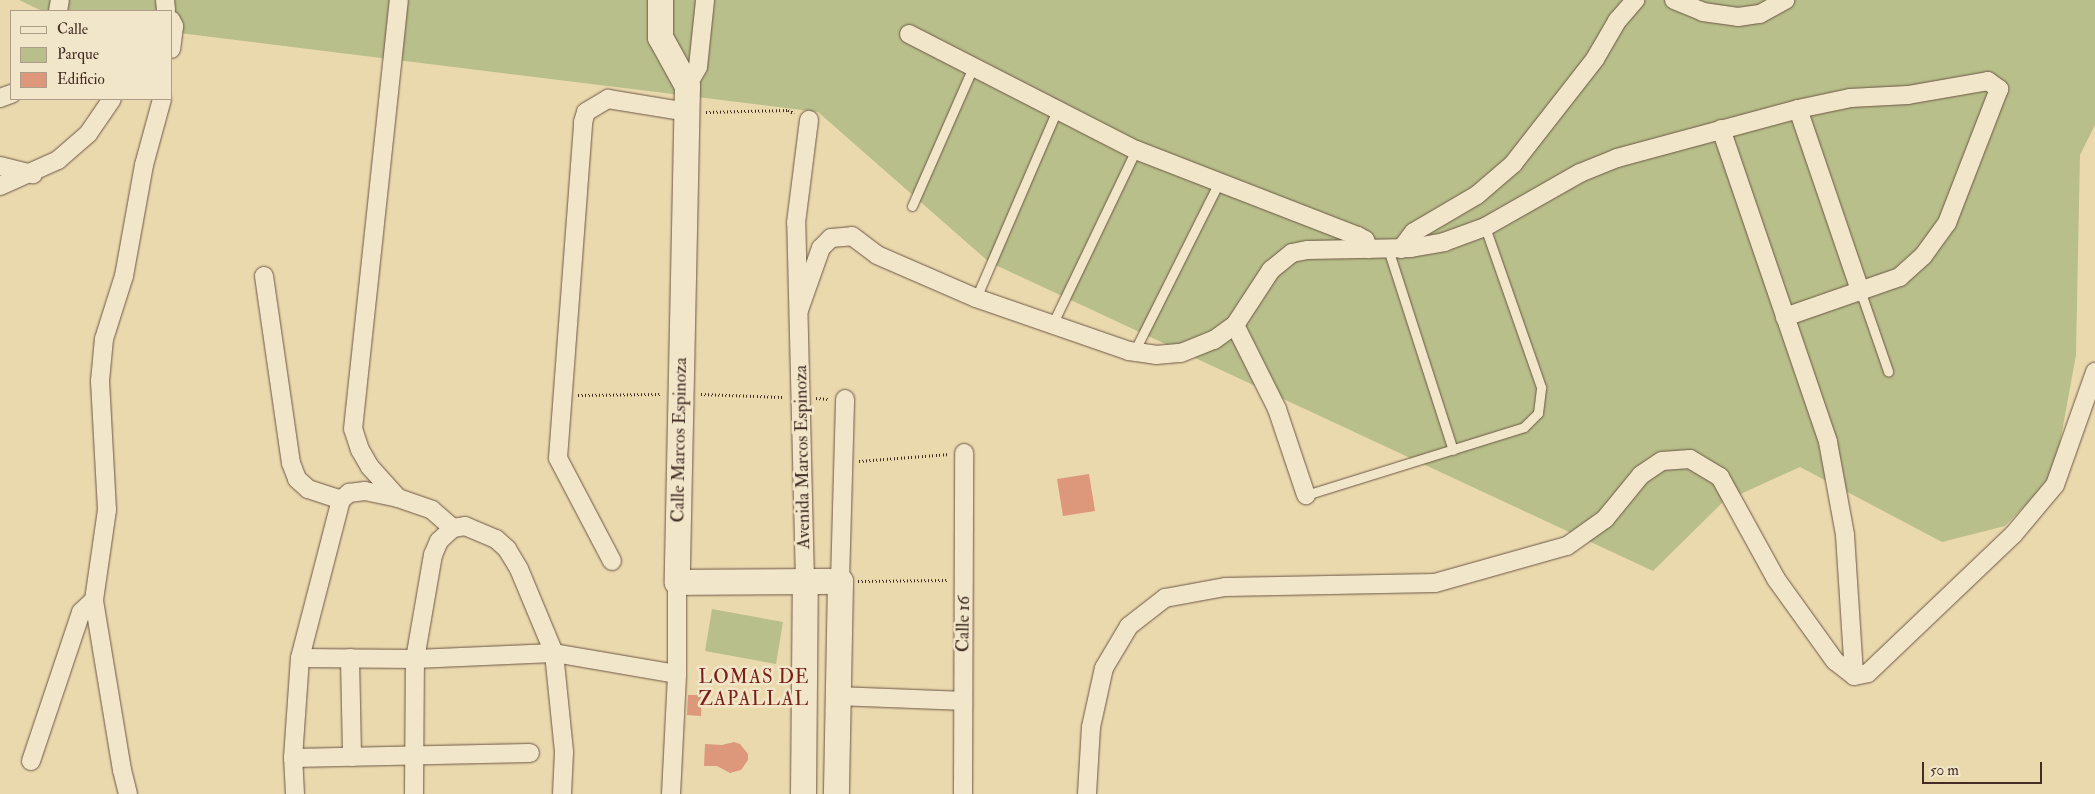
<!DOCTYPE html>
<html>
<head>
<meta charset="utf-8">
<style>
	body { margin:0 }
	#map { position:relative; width:2095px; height:794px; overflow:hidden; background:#ebd9ae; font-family:"IM FELL Double Pica",serif }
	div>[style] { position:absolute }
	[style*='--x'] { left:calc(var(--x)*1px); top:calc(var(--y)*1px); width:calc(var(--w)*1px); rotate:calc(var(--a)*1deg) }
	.green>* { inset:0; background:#b8bf8a }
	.building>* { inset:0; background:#dd977b }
	.path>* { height:3px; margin-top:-1.5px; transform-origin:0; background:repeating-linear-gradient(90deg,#422c24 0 1px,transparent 0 3.5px) }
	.roads { filter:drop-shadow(0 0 1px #6c5746) drop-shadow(0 0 1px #6c5746) }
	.lane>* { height:9px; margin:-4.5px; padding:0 4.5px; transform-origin:4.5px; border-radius:4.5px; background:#f2e6ca }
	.street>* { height:18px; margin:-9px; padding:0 9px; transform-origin:9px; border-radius:9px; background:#f2e6ca }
	.secondary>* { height:25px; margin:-12.5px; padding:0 12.5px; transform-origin:12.5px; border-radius:12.5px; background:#f2e6ca }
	span { translate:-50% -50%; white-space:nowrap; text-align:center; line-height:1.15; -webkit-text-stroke:5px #f2e6ca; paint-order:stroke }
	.street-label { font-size:18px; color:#422c24 }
	.neighbourhood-label { font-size:19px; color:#7a1f14; letter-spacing:1px }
	.legend { position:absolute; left:10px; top:10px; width:162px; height:90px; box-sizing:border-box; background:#f2e6ca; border:1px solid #ac9c88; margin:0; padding:6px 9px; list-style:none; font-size:15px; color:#422c24 }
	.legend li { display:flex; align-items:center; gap:10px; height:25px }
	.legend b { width:25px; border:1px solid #ac9c88 }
	.scale { position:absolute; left:1922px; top:762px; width:120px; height:22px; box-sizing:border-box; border:2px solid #422c24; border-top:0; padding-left:6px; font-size:15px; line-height:18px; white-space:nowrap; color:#422c24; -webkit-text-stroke:4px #f2e6ca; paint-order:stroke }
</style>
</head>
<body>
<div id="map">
	<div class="green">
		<div style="clip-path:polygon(19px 0,2095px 0,2095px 125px,2080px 155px,2076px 355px,2054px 476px,2005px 526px,1942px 542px,1800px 467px,1723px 502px,1653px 571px,989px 262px,818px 112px,171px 32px,171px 11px,42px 11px)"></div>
		<div style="clip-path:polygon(712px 609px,783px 622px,776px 664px,705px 651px)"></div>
	</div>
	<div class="building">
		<div style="clip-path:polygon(1089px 474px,1095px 511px,1063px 516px,1057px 479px)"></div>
		<div style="clip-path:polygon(688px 695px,702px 695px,701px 716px,687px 715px)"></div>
		<div style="clip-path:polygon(734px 742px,740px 744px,748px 754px,748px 760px,741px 770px,730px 773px,717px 766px,704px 766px,705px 744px,722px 745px)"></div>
	</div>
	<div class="path">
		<div style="--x:706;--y:112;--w:82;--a:-1.4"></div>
		<div style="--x:788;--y:110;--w:7;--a:27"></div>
		<div style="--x:701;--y:394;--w:83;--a:2.1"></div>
		<div style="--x:578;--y:395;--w:84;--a:-0.7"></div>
		<div style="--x:816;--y:398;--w:13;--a:4"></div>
		<div style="--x:859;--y:461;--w:91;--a:-4.4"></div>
		<div style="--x:858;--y:581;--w:91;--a:-0.6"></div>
	</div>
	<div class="roads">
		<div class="lane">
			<div style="--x:912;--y:206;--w:152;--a:-66.3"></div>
			<div style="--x:1388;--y:249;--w:211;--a:72.1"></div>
			<div style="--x:1861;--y:293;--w:83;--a:70.9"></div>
			<div style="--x:976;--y:298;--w:205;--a:-66.7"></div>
			<div style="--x:1052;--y:325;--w:194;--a:-64.4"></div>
			<div style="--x:1134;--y:352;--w:190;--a:-63.4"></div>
			<div style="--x:1306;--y:495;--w:228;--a:-17.3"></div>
			<div style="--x:1524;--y:427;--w:20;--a:-45"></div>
			<div style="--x:1538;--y:413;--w:26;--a:-83"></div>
			<div style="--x:1541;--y:387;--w:170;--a:-109.3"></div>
		</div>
		<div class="street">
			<div style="--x:165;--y:0;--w:10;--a:84"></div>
			<div style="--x:1674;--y:0;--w:31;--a:22"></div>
			<div style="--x:1703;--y:12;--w:35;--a:8"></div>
			<div style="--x:1738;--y:17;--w:22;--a:-8"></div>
			<div style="--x:1760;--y:14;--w:29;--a:-29"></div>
			<div style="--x:58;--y:11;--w:11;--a:-80"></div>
			<div style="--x:171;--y:20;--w:7;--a:63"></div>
			<div style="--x:174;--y:26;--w:23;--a:97"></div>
			<div style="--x:909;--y:34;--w:255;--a:27.1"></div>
			<div style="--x:1136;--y:150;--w:238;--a:21.2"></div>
			<div style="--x:1358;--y:236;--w:8;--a:30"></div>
			<div style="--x:1365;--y:240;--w:10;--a:66"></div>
			<div style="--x:687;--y:86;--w:22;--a:-60"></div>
			<div style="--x:698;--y:67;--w:67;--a:-84"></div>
			<div style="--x:0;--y:98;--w:12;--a:-20"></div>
			<div style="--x:1798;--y:109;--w:194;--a:71.1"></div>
			<div style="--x:1721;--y:129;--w:331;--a:71.1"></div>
			<div style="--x:1828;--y:442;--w:95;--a:79.6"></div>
			<div style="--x:1845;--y:535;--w:141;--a:86.3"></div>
			<div style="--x:0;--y:166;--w:34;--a:14"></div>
			<div style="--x:0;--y:186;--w:64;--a:-24.1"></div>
			<div style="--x:58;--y:160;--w:40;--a:-41"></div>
			<div style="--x:88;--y:134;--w:42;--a:-55.6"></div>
			<div style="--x:1401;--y:249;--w:21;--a:-53"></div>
			<div style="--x:1414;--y:232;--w:73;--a:-30.4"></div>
			<div style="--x:1477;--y:195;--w:48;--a:-40.7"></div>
			<div style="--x:1513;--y:164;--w:133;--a:-52"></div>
			<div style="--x:1595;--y:59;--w:44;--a:-59.9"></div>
			<div style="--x:1617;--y:21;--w:28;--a:-49"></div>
			<div style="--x:264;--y:276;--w:189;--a:81.8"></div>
			<div style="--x:291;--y:463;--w:17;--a:69"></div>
			<div style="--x:297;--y:479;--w:15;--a:42"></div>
			<div style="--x:308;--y:489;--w:35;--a:18"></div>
			<div style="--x:341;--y:500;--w:11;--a:-41"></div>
			<div style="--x:349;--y:493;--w:16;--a:-7"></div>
			<div style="--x:365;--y:491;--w:34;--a:12"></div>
			<div style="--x:398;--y:498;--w:36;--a:19"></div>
			<div style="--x:432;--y:510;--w:28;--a:41"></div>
			<div style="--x:799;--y:310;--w:66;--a:-70.5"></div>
			<div style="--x:821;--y:248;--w:14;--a:-45"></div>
			<div style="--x:831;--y:238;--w:21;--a:-5"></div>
			<div style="--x:852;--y:236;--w:31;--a:37"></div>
			<div style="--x:877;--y:255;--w:108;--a:23.5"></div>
			<div style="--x:976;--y:298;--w:162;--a:19.1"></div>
			<div style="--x:1129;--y:351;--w:27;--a:8"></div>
			<div style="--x:1156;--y:355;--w:25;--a:-5"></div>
			<div style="--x:1181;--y:353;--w:35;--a:-22"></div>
			<div style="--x:1214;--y:340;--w:26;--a:-36"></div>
			<div style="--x:1235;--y:325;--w:66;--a:-56.8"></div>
			<div style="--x:1271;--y:270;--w:27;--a:-39"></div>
			<div style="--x:1292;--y:253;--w:16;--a:-11"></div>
			<div style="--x:1308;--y:250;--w:103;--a:-1.1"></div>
			<div style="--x:1411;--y:248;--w:34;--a:-10"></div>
			<div style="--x:1444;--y:242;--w:44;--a:-20.1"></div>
			<div style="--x:1485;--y:227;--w:109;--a:-29.6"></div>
			<div style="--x:1580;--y:173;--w:40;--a:-22"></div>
			<div style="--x:1617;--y:158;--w:188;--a:-15.1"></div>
			<div style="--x:1798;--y:109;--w:53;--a:-11.9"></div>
			<div style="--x:1850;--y:98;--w:58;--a:-3"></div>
			<div style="--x:1908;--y:95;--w:81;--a:-9.9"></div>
			<div style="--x:1988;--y:81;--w:14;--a:36"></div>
			<div style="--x:1999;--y:89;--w:144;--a:111.2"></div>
			<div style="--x:1947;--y:223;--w:41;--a:126"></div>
			<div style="--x:1923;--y:256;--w:31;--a:138"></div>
			<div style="--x:1900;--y:277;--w:122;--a:160.8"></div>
			<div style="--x:1235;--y:325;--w:94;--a:63.4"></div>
			<div style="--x:1277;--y:409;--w:91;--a:71.4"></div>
			<div style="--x:398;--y:498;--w:42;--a:-132.1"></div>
			<div style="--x:370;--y:467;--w:20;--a:-120"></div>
			<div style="--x:360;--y:450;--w:22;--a:-108"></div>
			<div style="--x:353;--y:429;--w:431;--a:-83.9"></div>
			<div style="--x:612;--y:561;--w:116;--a:-117.7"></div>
			<div style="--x:558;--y:458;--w:337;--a:-85.7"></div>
			<div style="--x:583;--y:122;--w:10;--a:-73"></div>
			<div style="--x:586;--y:112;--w:26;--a:-31"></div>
			<div style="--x:608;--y:99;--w:80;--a:9.3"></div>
			<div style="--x:805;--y:581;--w:358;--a:-91.4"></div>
			<div style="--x:796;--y:223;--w:104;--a:-82.8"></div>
			<div style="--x:840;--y:581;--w:182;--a:-88.4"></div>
			<div style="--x:300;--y:658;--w:115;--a:0.5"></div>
			<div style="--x:415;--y:659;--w:139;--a:-2.5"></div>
			<div style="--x:554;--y:653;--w:125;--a:9.7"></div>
			<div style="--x:350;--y:658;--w:99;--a:88.8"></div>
			<div style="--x:839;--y:696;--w:124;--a:2.3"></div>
			<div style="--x:293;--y:758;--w:237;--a:-1.2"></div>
			<div style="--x:31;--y:761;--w:157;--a:-71.4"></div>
			<div style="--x:81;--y:612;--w:18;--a:-43"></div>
			<div style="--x:128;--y:794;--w:25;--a:-104"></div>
			<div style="--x:122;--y:770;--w:172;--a:-99.4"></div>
			<div style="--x:94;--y:600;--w:91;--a:-81.8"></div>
			<div style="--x:107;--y:510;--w:129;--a:-93.1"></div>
			<div style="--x:100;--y:381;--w:42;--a:-84.6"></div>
			<div style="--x:104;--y:339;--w:66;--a:-72.4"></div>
			<div style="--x:124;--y:276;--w:113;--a:-79.8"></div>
			<div style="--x:144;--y:165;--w:68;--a:-74.7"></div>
			<div style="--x:295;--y:794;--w:36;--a:-93"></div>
			<div style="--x:293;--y:758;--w:100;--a:-86"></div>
			<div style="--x:300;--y:658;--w:163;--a:-75.5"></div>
			<div style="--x:414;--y:794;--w:135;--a:-89.6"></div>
			<div style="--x:415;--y:659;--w:106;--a:-80.2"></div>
			<div style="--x:433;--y:555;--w:15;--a:-67"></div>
			<div style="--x:439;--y:541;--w:19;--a:-43"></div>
			<div style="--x:453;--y:528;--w:12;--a:-9"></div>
			<div style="--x:465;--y:526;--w:34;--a:23"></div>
			<div style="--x:496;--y:539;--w:15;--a:42"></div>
			<div style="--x:507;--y:549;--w:23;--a:59"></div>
			<div style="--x:519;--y:569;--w:91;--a:67.4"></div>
			<div style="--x:554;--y:653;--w:100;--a:84.2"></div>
			<div style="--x:564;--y:752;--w:42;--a:92.7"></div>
			<div style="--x:671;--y:794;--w:120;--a:-87.1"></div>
			<div style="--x:677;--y:674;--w:92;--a:-90"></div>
			<div style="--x:963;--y:794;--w:341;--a:-89.8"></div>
			<div style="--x:1087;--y:794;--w:67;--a:-86.6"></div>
			<div style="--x:1091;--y:727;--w:60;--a:-77.6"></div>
			<div style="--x:1104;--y:668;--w:49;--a:-59.2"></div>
			<div style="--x:1129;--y:626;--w:46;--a:-37.9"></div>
			<div style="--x:1165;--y:598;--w:61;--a:-10.4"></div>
			<div style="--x:1225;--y:587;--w:210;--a:-1.1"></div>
			<div style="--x:1435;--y:583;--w:137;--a:-15.7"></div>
			<div style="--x:1567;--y:546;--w:47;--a:-35.4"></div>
			<div style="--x:1605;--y:519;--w:57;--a:-50.7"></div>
			<div style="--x:1641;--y:475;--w:25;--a:-34"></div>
			<div style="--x:1662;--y:461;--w:28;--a:-4"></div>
			<div style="--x:1690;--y:459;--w:35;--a:31"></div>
			<div style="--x:1720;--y:477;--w:116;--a:61.2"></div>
			<div style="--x:1776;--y:579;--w:101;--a:54.3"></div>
			<div style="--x:1835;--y:661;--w:24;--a:38"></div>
			<div style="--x:1854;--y:676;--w:14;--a:-12"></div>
			<div style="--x:1868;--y:673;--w:200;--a:-43.6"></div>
			<div style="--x:2013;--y:535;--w:65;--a:-50"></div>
			<div style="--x:2055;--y:485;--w:120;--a:-70.5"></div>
		</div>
		<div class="secondary">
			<div style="--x:660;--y:0;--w:37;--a:90"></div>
			<div style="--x:660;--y:37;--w:56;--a:61.1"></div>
			<div style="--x:687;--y:86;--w:496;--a:91.2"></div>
			<div style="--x:677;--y:582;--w:163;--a:-0.4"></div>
			<div style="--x:840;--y:581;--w:213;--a:91.1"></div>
			<div style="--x:803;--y:794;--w:213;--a:-89.5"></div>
		</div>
	</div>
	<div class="street-label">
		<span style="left:680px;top:440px;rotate:-89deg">Calle Marcos Espinoza</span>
		<span style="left:803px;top:457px;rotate:-91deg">Avenida Marcos Espinoza</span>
		<span style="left:964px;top:624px;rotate:-89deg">Calle 16</span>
	</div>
	<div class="neighbourhood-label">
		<span style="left:754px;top:689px">LOMAS DE<br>ZAPALLAL</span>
	</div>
	<ul class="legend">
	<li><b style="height:6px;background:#f2e6ca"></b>Calle</li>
	<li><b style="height:14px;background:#b8bf8a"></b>Parque</li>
	<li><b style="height:14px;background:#dd977b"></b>Edificio</li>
	</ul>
	<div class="scale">50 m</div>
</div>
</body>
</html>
